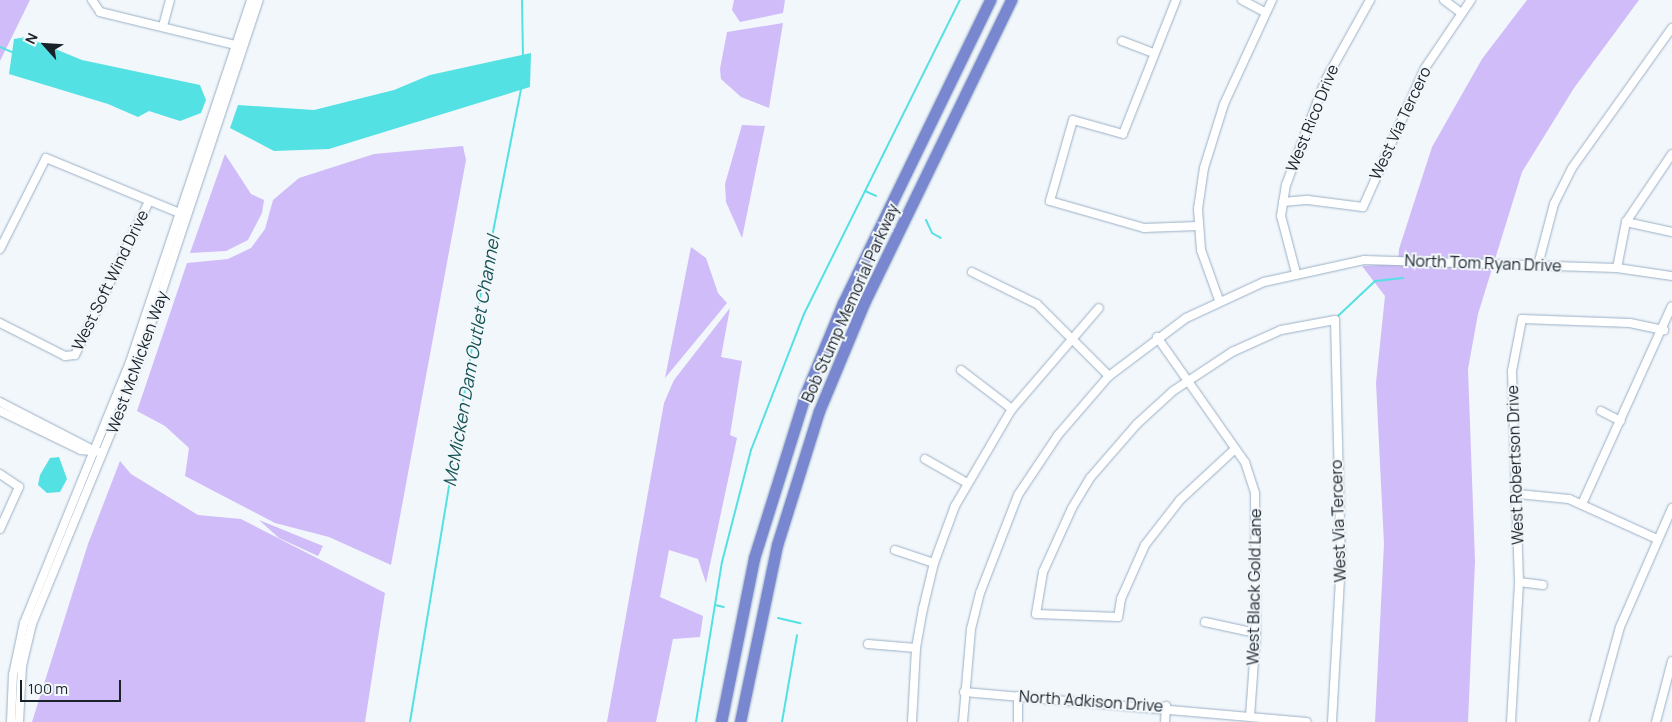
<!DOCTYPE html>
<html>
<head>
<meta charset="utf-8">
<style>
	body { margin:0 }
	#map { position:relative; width:1672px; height:722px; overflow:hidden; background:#f2f7fb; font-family:Manrope,sans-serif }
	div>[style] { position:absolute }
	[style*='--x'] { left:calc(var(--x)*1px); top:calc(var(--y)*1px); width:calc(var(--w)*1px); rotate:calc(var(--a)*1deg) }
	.green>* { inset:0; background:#d0bcf8 }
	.water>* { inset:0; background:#53e1e4 }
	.stream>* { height:2px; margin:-1px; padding:0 1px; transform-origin:1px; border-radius:1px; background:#53e1e4 }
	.roads { filter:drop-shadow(0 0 1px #9ab0c6) drop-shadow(0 0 1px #9ab0c6) }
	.minor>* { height:8px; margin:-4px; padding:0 4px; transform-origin:4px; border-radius:4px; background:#fff }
	.highway>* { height:11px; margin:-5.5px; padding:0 5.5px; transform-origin:5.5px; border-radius:5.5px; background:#7887cf }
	span { translate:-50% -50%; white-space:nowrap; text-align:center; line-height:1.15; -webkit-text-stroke:4px #f2f7fb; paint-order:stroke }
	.street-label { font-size:16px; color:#192129 }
	.water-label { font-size:18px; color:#155253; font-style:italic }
	.north { position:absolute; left:20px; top:20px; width:50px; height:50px; -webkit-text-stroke:4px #f2f7fb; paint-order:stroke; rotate:296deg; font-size:14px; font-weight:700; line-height:20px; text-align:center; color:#192129 }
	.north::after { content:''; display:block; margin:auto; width:18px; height:22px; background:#192129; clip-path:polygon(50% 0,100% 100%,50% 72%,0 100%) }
	.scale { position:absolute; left:20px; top:680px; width:101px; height:22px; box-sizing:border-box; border:2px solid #192129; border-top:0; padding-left:6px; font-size:15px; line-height:18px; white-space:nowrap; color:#192129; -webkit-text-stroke:4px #f2f7fb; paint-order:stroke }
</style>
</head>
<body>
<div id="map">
	<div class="green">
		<div style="clip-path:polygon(0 0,30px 0,0 61px)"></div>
		<div style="clip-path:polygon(734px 0,785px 0,783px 13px,740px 22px,732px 10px)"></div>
		<div style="clip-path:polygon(1527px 0,1639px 0,1574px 88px,1522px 172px,1478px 314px,1468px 369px,1475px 561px,1468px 722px,1375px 722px,1384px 544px,1376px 383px,1385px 296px,1362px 266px,1398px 264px,1399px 249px,1432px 147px,1482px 59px)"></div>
		<div style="clip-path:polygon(783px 23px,769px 108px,741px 97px,721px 79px,720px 69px,727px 32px)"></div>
		<div style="clip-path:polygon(742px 125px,765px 126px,742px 238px,726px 202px,725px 184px)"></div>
		<div style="clip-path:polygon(463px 146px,466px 160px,391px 565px,329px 537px,275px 523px,185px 476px,189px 448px,165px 426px,137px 411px,187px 263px,228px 259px,251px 248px,265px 229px,273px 200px,299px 178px,374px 154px)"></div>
		<div style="clip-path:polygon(225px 154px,251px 194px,264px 200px,262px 213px,248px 240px,226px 251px,190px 253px)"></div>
		<div style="clip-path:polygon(691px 247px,706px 258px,718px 293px,727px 303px,665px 378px)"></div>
		<div style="clip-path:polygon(730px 308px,721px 357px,742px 361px,730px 435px,737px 438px,706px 583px,698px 559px,669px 550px,660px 597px,703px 616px,700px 637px,673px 639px,656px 722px,607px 722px,664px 403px,674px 380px)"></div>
		<div style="clip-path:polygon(120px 461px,131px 474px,198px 515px,241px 519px,385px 593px,365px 722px,32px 722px,88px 544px)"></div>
		<div style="clip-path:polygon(259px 520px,323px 546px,318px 556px,279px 538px)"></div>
	</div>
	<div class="water">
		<div style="clip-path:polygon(26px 37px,82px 60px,200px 85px,206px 100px,201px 113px,180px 121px,149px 111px,138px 117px,108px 104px,9px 74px,14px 39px)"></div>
		<div style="clip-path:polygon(531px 53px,530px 87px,329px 149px,274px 151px,230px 128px,238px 105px,314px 110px,394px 90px,430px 75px)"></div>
		<div style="clip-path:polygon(59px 457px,67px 479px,60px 492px,47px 493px,38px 485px,40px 475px,50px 458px)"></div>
	</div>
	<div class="stream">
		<div style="--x:522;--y:0;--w:57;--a:89"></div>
		<div style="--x:0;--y:47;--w:15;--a:23"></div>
		<div style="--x:865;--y:191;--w:12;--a:24"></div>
		<div style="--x:926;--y:220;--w:14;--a:65"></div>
		<div style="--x:932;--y:233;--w:10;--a:29"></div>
		<div style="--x:1338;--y:316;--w:51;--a:-43.4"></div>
		<div style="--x:1375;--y:281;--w:28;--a:-6"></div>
		<div style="--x:715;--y:605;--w:9;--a:13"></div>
		<div style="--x:778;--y:618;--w:23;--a:13"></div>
		<div style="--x:410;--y:722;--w:440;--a:-80.6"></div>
		<div style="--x:482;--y:288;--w:203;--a:-78.9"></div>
		<div style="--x:696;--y:722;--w:162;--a:-80.8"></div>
		<div style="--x:722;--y:562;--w:116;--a:-75.5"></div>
		<div style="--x:751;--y:450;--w:146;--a:-68.7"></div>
		<div style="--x:804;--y:314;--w:351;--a:-63.6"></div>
		<div style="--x:782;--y:722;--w:88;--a:-80.2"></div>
	</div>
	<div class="roads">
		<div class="minor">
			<div style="--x:92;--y:0;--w:14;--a:56"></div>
			<div style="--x:100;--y:12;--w:144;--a:13.7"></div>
			<div style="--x:1176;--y:0;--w:144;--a:111.6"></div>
			<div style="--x:1123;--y:134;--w:52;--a:-164.4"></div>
			<div style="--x:1073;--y:120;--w:84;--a:105.9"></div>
			<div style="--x:1050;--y:201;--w:98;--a:16"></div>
			<div style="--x:1144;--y:228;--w:54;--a:-2.1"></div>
			<div style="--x:1242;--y:0;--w:26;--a:28"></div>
			<div style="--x:1444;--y:0;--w:21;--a:37"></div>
			<div style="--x:163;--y:26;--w:27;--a:-75"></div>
			<div style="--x:1122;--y:41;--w:33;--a:21"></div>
			<div style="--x:1283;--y:202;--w:25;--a:-5"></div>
			<div style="--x:1308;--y:200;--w:55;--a:7.3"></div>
			<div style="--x:1363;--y:207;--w:152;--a:-66"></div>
			<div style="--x:1425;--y:68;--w:82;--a:-55.9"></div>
			<div style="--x:1626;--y:222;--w:47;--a:12.3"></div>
			<div style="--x:0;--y:249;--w:102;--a:-63.2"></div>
			<div style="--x:46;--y:158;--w:149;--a:22.4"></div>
			<div style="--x:1538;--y:265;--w:63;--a:-75.3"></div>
			<div style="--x:1554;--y:204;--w:40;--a:-63.4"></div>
			<div style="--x:1572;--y:168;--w:172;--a:-54.5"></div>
			<div style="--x:1617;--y:268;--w:47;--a:-78.9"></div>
			<div style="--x:1626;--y:222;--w:82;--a:-55.9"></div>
			<div style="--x:972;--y:272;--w:72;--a:26.2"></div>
			<div style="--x:1037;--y:304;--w:102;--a:45"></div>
			<div style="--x:1296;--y:273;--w:59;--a:-104.7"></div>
			<div style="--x:1281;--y:216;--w:31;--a:-81"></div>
			<div style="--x:1286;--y:185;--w:111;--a:-69.4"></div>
			<div style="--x:1325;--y:81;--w:93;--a:-60.9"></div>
			<div style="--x:1219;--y:300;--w:53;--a:-109.8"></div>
			<div style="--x:1201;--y:250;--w:41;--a:-94.2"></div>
			<div style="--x:1198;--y:209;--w:41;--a:-81.7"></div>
			<div style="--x:1204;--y:168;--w:67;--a:-72.6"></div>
			<div style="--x:1224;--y:104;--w:115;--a:-65.2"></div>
			<div style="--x:0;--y:323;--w:73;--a:26.9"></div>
			<div style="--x:65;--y:356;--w:10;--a:-6"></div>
			<div style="--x:75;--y:355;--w:169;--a:-64.3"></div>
			<div style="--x:1157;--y:337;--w:153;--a:54.9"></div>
			<div style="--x:1245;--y:462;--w:33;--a:72"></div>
			<div style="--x:1255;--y:493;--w:140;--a:89.6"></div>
			<div style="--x:1256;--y:633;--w:83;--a:94.1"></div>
			<div style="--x:961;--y:370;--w:64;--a:37.4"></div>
			<div style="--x:0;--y:402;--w:107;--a:27.3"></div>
			<div style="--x:0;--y:411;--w:90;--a:25.7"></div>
			<div style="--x:81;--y:450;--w:18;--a:6"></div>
			<div style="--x:1601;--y:411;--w:22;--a:27"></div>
			<div style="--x:1235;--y:449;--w:75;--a:137.2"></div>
			<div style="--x:1180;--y:500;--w:57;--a:127.9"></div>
			<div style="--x:1145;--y:545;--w:59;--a:114"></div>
			<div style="--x:1121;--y:599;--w:18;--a:99"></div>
			<div style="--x:1118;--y:617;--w:82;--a:-177.9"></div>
			<div style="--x:1036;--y:614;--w:43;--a:-80.5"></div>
			<div style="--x:1043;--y:572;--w:70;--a:-65.6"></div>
			<div style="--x:1072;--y:508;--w:35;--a:-59"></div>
			<div style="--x:1090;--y:478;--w:72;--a:-49"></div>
			<div style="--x:1137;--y:424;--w:49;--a:-42.5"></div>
			<div style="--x:1173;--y:391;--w:71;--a:-33.5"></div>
			<div style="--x:1232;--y:352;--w:54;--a:-24.2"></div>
			<div style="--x:1281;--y:330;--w:55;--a:-10.5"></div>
			<div style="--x:1335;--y:320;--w:241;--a:88.6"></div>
			<div style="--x:1341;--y:561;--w:161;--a:93.2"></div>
			<div style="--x:925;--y:459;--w:48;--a:29.7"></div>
			<div style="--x:0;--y:474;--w:23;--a:34"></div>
			<div style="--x:19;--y:487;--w:46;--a:114.3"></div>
			<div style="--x:1518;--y:494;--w:51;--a:5.6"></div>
			<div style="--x:1569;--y:499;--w:97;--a:24.4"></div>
			<div style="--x:1582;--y:504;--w:217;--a:-65.6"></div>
			<div style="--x:895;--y:550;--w:41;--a:18.4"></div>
			<div style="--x:1519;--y:582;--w:24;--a:7"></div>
			<div style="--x:1205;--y:622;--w:52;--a:12.2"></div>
			<div style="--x:868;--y:644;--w:48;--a:4.8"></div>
			<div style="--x:964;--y:692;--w:344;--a:5"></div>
			<div style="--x:1018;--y:696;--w:26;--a:90"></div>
			<div style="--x:11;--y:722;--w:47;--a:-87.6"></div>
			<div style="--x:13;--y:675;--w:53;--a:-78.1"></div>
			<div style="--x:24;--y:623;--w:282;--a:-67.9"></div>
			<div style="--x:130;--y:362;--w:382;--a:-71.5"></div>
			<div style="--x:19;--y:722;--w:56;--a:-86.9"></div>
			<div style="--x:22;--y:666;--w:43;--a:-76.6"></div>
			<div style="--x:32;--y:624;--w:260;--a:-67.6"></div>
			<div style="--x:131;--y:384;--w:405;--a:-71.6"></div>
			<div style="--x:912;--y:722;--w:74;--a:-86.9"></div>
			<div style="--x:916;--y:648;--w:40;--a:-80"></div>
			<div style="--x:923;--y:609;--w:47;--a:-76.6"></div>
			<div style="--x:934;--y:563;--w:61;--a:-69.8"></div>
			<div style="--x:955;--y:506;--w:113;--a:-59.6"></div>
			<div style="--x:1012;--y:409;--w:133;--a:-49.3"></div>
			<div style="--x:963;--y:722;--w:93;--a:-85.1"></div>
			<div style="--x:971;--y:629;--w:37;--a:-76"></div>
			<div style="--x:980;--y:593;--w:105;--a:-68.8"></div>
			<div style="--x:1018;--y:495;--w:72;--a:-56.3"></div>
			<div style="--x:1058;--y:435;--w:78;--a:-49.2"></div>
			<div style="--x:1109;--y:376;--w:96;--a:-37"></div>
			<div style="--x:1186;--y:318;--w:86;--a:-24.8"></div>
			<div style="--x:1264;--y:282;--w:102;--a:-12.4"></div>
			<div style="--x:1364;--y:260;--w:253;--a:1.8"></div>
			<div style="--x:1617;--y:268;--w:56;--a:8.3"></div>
			<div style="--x:1165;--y:722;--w:16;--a:-86"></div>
			<div style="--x:1511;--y:722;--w:140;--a:-86.7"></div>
			<div style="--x:1519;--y:582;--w:211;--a:-91.9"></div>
			<div style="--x:1512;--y:371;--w:53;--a:-79.1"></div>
			<div style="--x:1522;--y:319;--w:108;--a:2.1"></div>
			<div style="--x:1630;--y:323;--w:35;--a:12"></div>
			<div style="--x:1594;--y:722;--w:98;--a:-74.7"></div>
			<div style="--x:1620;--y:627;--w:130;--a:-66.4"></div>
			<div style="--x:1656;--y:722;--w:63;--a:-75.3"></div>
		</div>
		<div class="highway">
			<div style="--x:721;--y:722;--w:167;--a:-78.6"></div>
			<div style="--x:754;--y:558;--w:171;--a:-72.6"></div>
			<div style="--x:805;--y:395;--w:100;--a:-67.6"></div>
			<div style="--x:843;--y:303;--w:337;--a:-64.1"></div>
			<div style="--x:740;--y:722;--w:181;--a:-78.2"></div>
			<div style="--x:777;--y:545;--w:140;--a:-72.6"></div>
			<div style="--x:819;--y:411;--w:117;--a:-67.4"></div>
			<div style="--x:864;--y:303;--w:337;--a:-64.1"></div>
		</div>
	</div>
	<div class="street-label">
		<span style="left:1312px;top:118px;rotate:-68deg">West Rico Drive</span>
		<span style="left:1400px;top:123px;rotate:-65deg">West Via Tercero</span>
		<span style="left:1483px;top:263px;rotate:2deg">North Tom Ryan Drive</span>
		<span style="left:110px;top:280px;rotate:-64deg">West Soft Wind Drive</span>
		<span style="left:850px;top:303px;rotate:-66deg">Bob Stump Memorial Parkway</span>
		<span style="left:137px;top:362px;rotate:-70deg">West McMicken Way</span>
		<span style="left:1515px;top:465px;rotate:-92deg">West Robertson Drive</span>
		<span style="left:1338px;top:521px;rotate:-92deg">West Via Tercero</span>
		<span style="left:1254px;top:587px;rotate:-89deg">West Black Gold Lane</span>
		<span style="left:1091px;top:701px;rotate:4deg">North Adkison Drive</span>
	</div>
	<div class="water-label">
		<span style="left:471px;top:361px;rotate:-80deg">McMicken Dam Outlet Channel</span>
	</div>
	<div class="north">N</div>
	<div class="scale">100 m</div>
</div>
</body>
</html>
